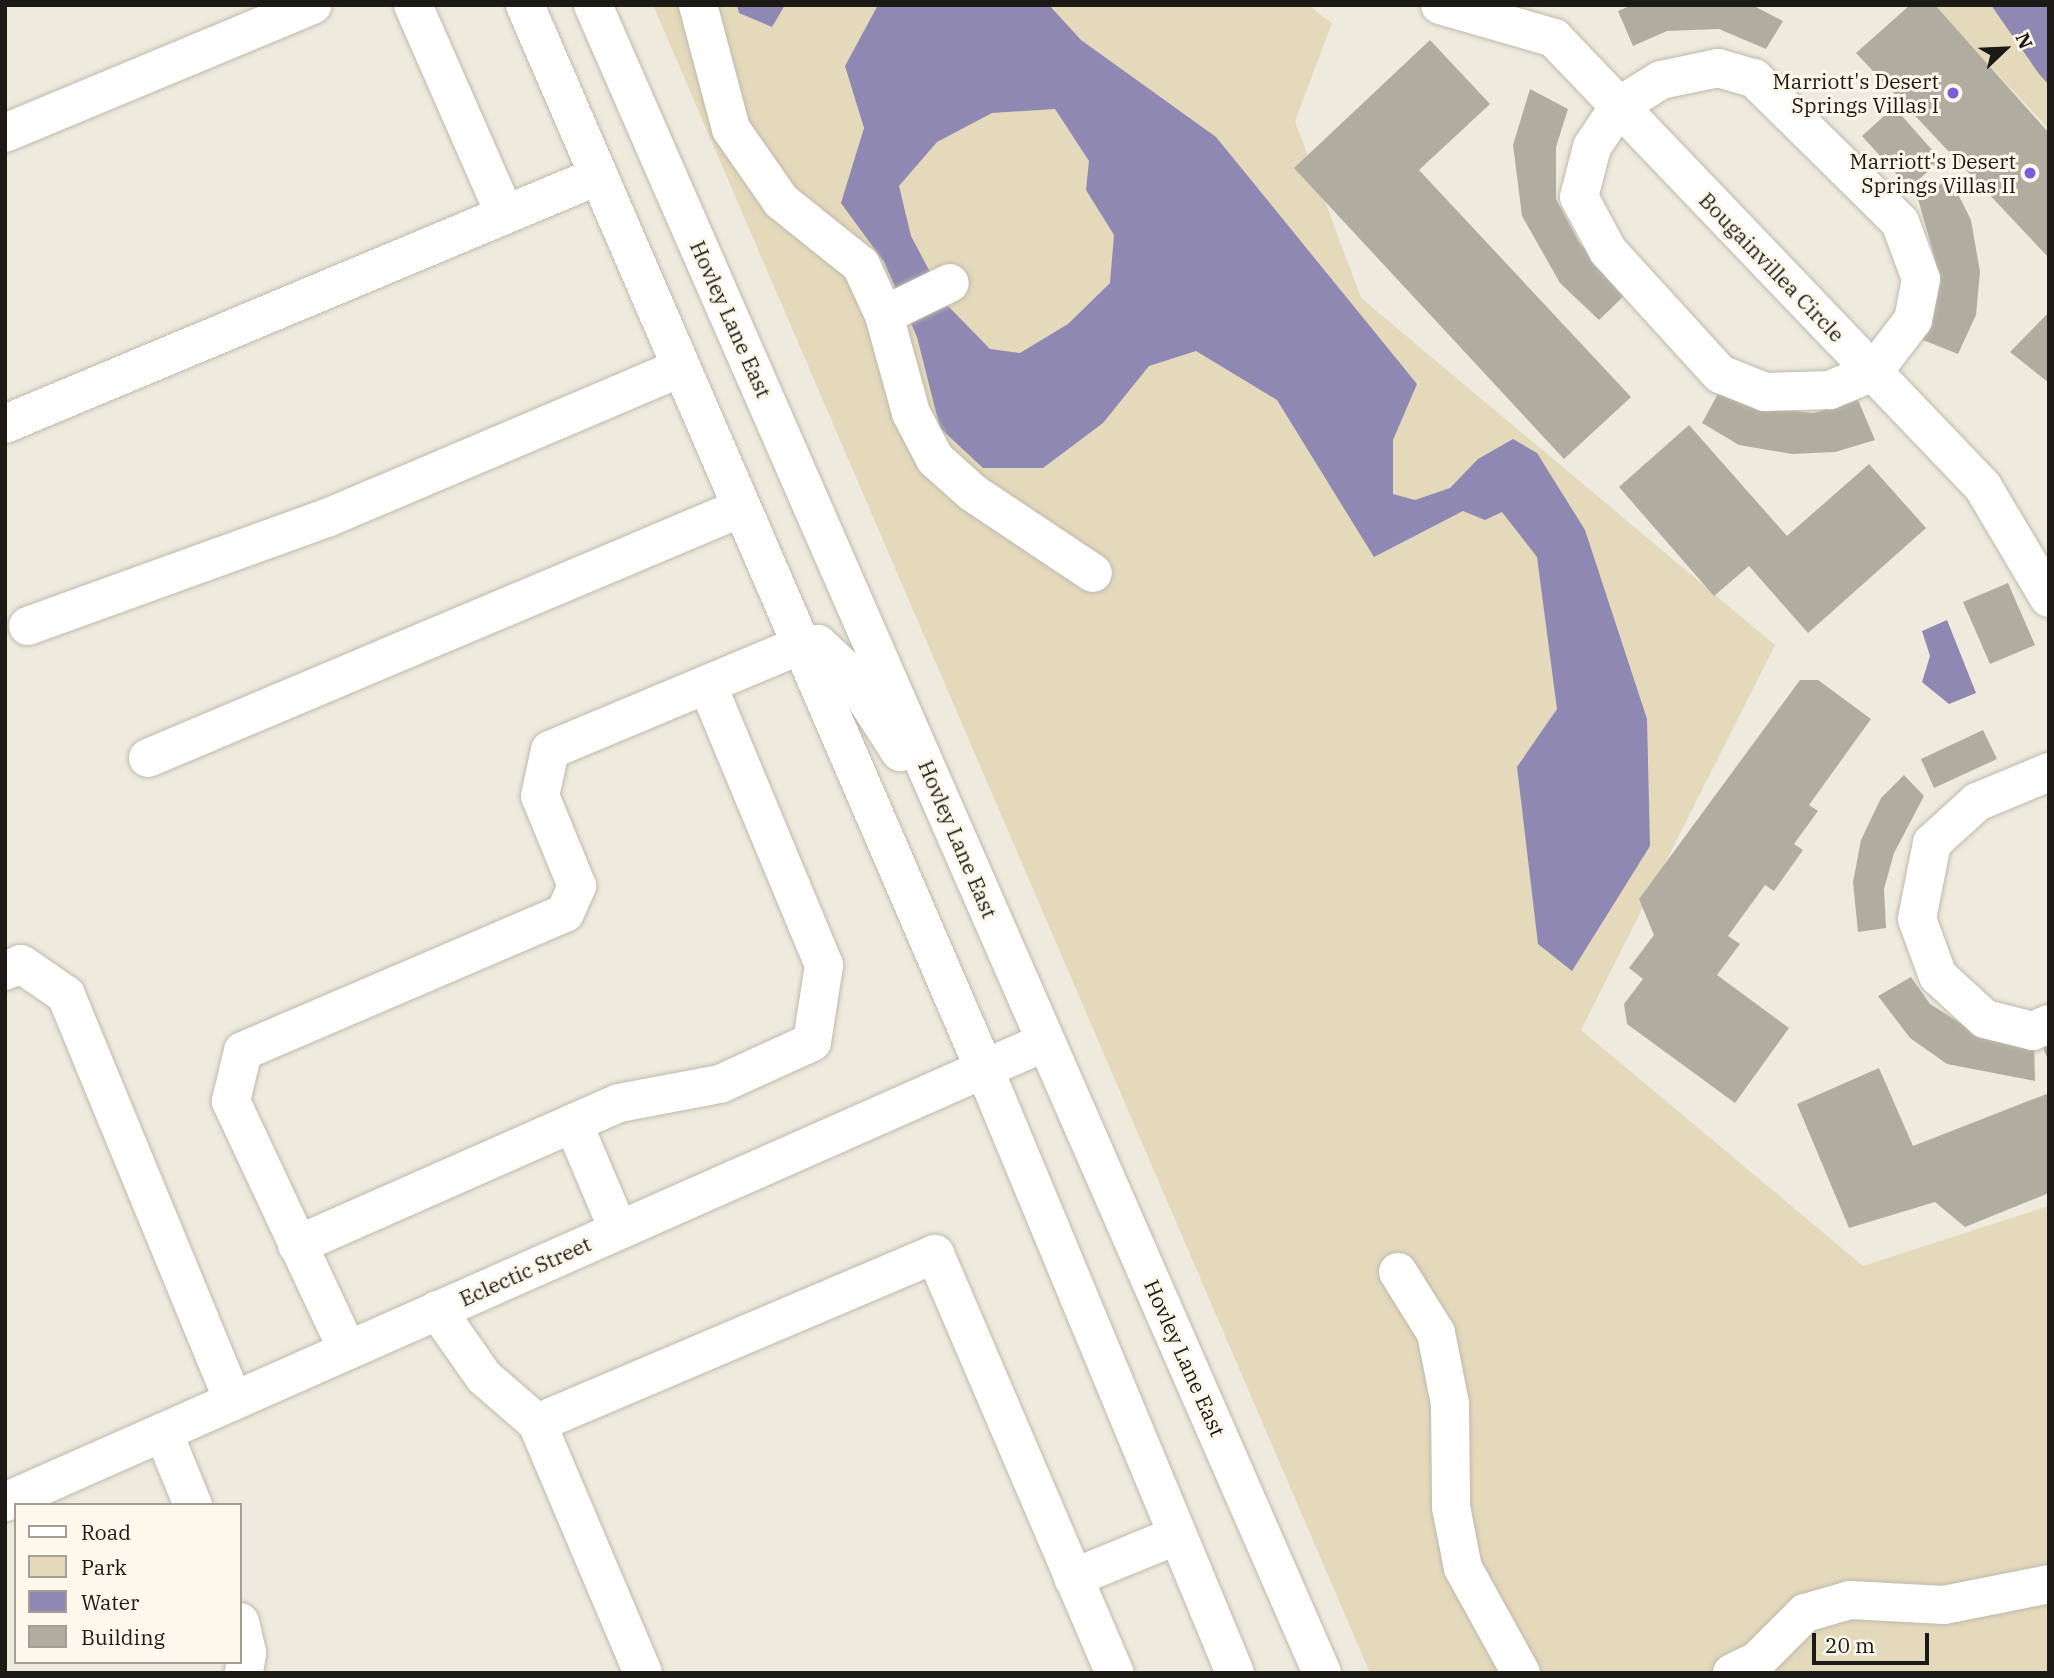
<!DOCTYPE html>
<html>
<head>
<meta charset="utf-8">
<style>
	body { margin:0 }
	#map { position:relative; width:2054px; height:1678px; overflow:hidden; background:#eeeadd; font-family:"IBM Plex Serif",serif }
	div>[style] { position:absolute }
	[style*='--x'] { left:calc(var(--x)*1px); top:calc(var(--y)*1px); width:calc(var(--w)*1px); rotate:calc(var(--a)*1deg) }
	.green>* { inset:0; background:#e4d9bb }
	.water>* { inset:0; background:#8f88b2 }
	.building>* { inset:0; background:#b0ada0 }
	.roads { filter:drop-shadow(0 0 2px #bebaad) drop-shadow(0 0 2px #bebaad) }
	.minor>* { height:38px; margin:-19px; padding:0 19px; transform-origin:19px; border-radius:19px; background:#fff }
	.dots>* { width:19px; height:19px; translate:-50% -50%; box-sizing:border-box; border:4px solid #fcf8eb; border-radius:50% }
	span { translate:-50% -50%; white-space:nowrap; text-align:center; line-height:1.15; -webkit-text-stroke:6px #fcf8eb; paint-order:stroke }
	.poi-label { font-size:21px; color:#1b1a15 }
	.right { translate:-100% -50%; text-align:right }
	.street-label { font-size:21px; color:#1b1a15 }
	.frame { position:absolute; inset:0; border:7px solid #1b1a15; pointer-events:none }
	.legend { position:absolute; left:14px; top:1503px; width:228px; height:161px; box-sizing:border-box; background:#fcf8eb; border:2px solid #a29f95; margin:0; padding:9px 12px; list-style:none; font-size:21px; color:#1b1a15 }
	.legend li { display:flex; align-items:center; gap:14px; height:35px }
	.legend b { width:35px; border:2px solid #a29f95 }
	.north { position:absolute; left:1970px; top:14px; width:70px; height:70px; -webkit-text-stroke:5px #fcf8eb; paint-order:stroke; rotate:67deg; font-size:19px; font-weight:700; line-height:28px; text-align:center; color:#1b1a15 }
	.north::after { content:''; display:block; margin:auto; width:24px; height:32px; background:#1b1a15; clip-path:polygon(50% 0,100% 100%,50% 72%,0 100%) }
	.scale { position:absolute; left:1812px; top:1633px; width:117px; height:32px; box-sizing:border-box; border:4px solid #1b1a15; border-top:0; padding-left:9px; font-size:21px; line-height:24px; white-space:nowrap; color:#1b1a15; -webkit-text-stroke:5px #fcf8eb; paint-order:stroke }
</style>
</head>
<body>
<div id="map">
	<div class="green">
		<div style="clip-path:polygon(653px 5px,1308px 5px,1332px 23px,1295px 121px,1361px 298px,1775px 645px,1581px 1030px,1863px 1266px,2049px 1206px,2049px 1673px,1370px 1673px)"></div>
		<div style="clip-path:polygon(1932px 5px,2049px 5px,2049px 129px)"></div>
	</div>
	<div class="water">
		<div style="clip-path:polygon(737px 5px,785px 5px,772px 27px,739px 13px)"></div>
		<div style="clip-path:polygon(evenodd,878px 5px,1049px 5px,1081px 40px,1216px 137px,1417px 384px,1393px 440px,1393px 494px,1415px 500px,1450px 488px,1478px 459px,1513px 439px,1537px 453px,1585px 530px,1647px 719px,1650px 846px,1572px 971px,1538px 944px,1517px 767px,1557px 709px,1537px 557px,1502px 512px,1485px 520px,1463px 511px,1374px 557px,1277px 400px,1196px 351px,1149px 366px,1103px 423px,1043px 468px,983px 468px,940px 428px,917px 337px,884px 262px,841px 203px,864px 128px,845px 66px,878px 5px,1055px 109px,1089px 161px,1086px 190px,1114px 235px,1110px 283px,1068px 324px,1020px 353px,990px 349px,948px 306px,911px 236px,899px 186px,937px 142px,992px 113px,1055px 109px)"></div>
		<div style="clip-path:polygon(1991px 5px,2049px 5px,2049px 85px,2039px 74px)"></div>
		<div style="clip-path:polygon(1947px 620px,1976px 693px,1949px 704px,1922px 682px,1930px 656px,1922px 631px)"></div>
	</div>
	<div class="building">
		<div style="clip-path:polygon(1632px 5px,1752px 5px,1783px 21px,1766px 49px,1719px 29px,1667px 31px,1633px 46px,1618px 11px)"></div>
		<div style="clip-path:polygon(1910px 5px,1935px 5px,2049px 133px,2049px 258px,1856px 53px)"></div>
		<div style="clip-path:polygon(1430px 40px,1490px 104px,1419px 170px,1631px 397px,1564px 459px,1294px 168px)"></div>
		<div style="clip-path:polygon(1530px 89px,1568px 109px,1556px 147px,1556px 199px,1579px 242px,1626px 294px,1599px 320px,1560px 283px,1522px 216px,1513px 145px)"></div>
		<div style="clip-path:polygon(1894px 107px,1941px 160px,1909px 188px,1862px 136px)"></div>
		<div style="clip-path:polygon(1950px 178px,1971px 220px,1980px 272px,1976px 315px,1958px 354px,1923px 340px,1938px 270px,1918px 199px)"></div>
		<div style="clip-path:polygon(2049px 312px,2049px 383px,2010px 352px)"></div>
		<div style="clip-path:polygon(1719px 392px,1763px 408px,1814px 413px,1858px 400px,1875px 440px,1835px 452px,1792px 454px,1739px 445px,1702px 423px)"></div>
		<div style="clip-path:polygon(1689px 425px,1787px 536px,1869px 464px,1926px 528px,1808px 633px,1749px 566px,1714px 596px,1619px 487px)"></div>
		<div style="clip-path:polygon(2008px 583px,2035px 645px,1990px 664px,1963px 602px)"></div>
		<div style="clip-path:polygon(1800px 680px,1818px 680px,1871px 719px,1809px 805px,1818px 811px,1794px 844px,1803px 850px,1774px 891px,1765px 885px,1728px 936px,1740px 944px,1717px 975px,1789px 1028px,1735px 1103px,1627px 1024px,1624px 1004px,1643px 979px,1629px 968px,1654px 935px,1639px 899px)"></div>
		<div style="clip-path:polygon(1983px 730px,1997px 759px,1934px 788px,1921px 759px)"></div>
		<div style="clip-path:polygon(1904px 775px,1924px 796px,1894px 853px,1884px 889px,1886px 928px,1858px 932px,1853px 882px,1861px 840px,1881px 798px)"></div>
		<div style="clip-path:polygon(1911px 977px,1930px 1004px,1965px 1026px,2034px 1041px,2035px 1081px,1947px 1064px,1910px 1038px,1878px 996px)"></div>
		<div style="clip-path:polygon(2049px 1038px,2049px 1062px,2040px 1041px)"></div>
		<div style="clip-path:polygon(1879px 1068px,1913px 1146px,2049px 1093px,2049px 1193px,1965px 1227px,1935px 1202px,1849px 1228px,1797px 1104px)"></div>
	</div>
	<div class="roads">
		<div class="minor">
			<div style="--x:413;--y:5;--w:229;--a:66.3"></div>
			<div style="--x:525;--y:5;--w:1156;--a:66.65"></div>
			<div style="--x:983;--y:1066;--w:657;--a:67.45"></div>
			<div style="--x:593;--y:5;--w:1820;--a:66.39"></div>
			<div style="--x:698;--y:5;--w:128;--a:75.1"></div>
			<div style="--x:731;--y:129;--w:88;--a:55.2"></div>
			<div style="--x:781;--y:201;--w:102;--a:38.7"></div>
			<div style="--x:861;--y:265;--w:55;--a:65.3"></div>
			<div style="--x:884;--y:315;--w:102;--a:74.6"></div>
			<div style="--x:911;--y:413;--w:52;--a:62.4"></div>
			<div style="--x:935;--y:459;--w:51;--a:41.8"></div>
			<div style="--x:973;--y:493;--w:144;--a:33.7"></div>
			<div style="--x:1440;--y:5;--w:119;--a:16.1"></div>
			<div style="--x:1554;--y:38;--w:621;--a:46.3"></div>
			<div style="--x:1983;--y:487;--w:129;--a:59.3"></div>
			<div style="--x:1718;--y:68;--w:37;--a:16"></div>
			<div style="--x:1754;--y:78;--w:205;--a:44.6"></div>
			<div style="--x:1900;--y:222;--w:61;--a:69.8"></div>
			<div style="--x:1921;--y:279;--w:42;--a:101"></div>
			<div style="--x:1913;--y:320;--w:66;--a:127.6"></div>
			<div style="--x:1873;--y:372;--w:47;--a:157.3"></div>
			<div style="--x:1830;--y:390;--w:65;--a:178.2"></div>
			<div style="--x:1765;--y:392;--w:48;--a:-158.2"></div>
			<div style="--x:1720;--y:374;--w:166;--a:-132.3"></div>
			<div style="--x:1608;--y:251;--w:61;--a:-118.2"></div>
			<div style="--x:1579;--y:197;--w:52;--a:-75.4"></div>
			<div style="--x:1592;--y:147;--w:49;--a:-56.6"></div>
			<div style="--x:1619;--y:106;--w:49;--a:-31.8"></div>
			<div style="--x:1661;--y:80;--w:58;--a:-11.9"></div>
			<div style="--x:5;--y:133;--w:333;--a:-22.6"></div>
			<div style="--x:884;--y:315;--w:73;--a:-25.9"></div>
			<div style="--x:5;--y:424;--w:643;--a:-22.7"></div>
			<div style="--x:28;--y:626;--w:318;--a:-19.9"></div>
			<div style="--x:327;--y:518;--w:384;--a:-23"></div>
			<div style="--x:148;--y:758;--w:644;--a:-22.86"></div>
			<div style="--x:2049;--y:772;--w:78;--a:157.4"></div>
			<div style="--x:1977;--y:802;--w:61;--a:137.7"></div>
			<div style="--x:1932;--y:843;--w:77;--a:101.2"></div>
			<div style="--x:1917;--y:919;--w:61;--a:69.8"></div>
			<div style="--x:1938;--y:976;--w:64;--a:42.5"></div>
			<div style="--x:1985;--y:1019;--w:49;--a:14"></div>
			<div style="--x:2033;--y:1031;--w:17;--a:-24"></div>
			<div style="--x:5;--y:971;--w:17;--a:-24"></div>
			<div style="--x:21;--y:964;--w:55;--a:34.6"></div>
			<div style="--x:66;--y:995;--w:438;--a:67.6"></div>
			<div style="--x:573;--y:1123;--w:115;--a:67"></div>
			<div style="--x:297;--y:1245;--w:352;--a:-23.8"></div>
			<div style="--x:619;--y:1103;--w:103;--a:-10.7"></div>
			<div style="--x:720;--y:1084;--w:101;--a:-24.5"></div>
			<div style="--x:812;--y:1042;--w:78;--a:-81.1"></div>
			<div style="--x:824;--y:965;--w:304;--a:-112.6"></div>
			<div style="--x:1398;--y:1272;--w:72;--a:58.1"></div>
			<div style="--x:1436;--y:1333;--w:72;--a:78.8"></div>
			<div style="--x:1450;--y:1404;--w:103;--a:89.4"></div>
			<div style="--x:1451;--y:1507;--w:62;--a:78.9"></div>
			<div style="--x:1463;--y:1568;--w:120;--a:61.1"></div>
			<div style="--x:437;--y:1310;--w:82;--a:55"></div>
			<div style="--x:484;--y:1377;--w:70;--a:41"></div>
			<div style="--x:347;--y:1349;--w:274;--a:-115.1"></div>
			<div style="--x:231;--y:1101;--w:51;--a:-76.5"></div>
			<div style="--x:243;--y:1051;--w:350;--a:-23.2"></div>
			<div style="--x:565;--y:913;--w:30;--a:-66"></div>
			<div style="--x:577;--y:886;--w:97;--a:-112.3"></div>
			<div style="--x:540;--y:796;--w:47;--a:-77.7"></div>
			<div style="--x:550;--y:750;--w:272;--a:-22.7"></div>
			<div style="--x:801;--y:645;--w:17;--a:-3"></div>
			<div style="--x:818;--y:644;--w:44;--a:43.2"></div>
			<div style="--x:850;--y:674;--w:93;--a:57.3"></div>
			<div style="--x:163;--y:1432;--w:79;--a:67.7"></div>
			<div style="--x:5;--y:1502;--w:1137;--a:-23.86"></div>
			<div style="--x:1073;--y:1578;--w:113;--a:-22.3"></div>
			<div style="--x:240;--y:1622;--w:32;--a:77"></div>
			<div style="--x:247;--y:1653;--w:20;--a:99"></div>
			<div style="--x:643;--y:1673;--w:272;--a:-113"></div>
			<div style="--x:537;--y:1423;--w:432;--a:-23"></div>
			<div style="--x:935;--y:1254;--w:456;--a:66.8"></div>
			<div style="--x:1732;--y:1673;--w:28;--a:-26"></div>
			<div style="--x:1757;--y:1661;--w:68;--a:-45"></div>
			<div style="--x:1805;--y:1613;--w:47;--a:-16.1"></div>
			<div style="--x:1850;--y:1600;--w:94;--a:3"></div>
			<div style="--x:1944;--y:1605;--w:107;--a:-11.3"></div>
		</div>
	</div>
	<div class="dots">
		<div style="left:1953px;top:93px;background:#7d5dd7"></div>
		<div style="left:2030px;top:173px;background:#7d5dd7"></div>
	</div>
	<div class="poi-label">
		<span class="right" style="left:1939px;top:93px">Marriott's Desert<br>Springs Villas I</span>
		<span class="right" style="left:2016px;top:173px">Marriott's Desert<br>Springs Villas II</span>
	</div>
	<div class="street-label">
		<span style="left:1772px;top:267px;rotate:46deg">Bougainvillea Circle</span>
		<span style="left:731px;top:319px;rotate:66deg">Hovley Lane East</span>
		<span style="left:958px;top:839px;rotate:67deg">Hovley Lane East</span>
		<span style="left:525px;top:1271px;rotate:-24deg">Eclectic Street</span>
		<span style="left:1185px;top:1358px;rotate:66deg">Hovley Lane East</span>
	</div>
	<div class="frame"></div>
	<ul class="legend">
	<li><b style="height:9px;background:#fff"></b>Road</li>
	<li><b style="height:19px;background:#e4d9bb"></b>Park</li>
	<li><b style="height:19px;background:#8f88b2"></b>Water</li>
	<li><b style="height:19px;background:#b0ada0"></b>Building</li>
	</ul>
	<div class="north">N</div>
	<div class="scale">20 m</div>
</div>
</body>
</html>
